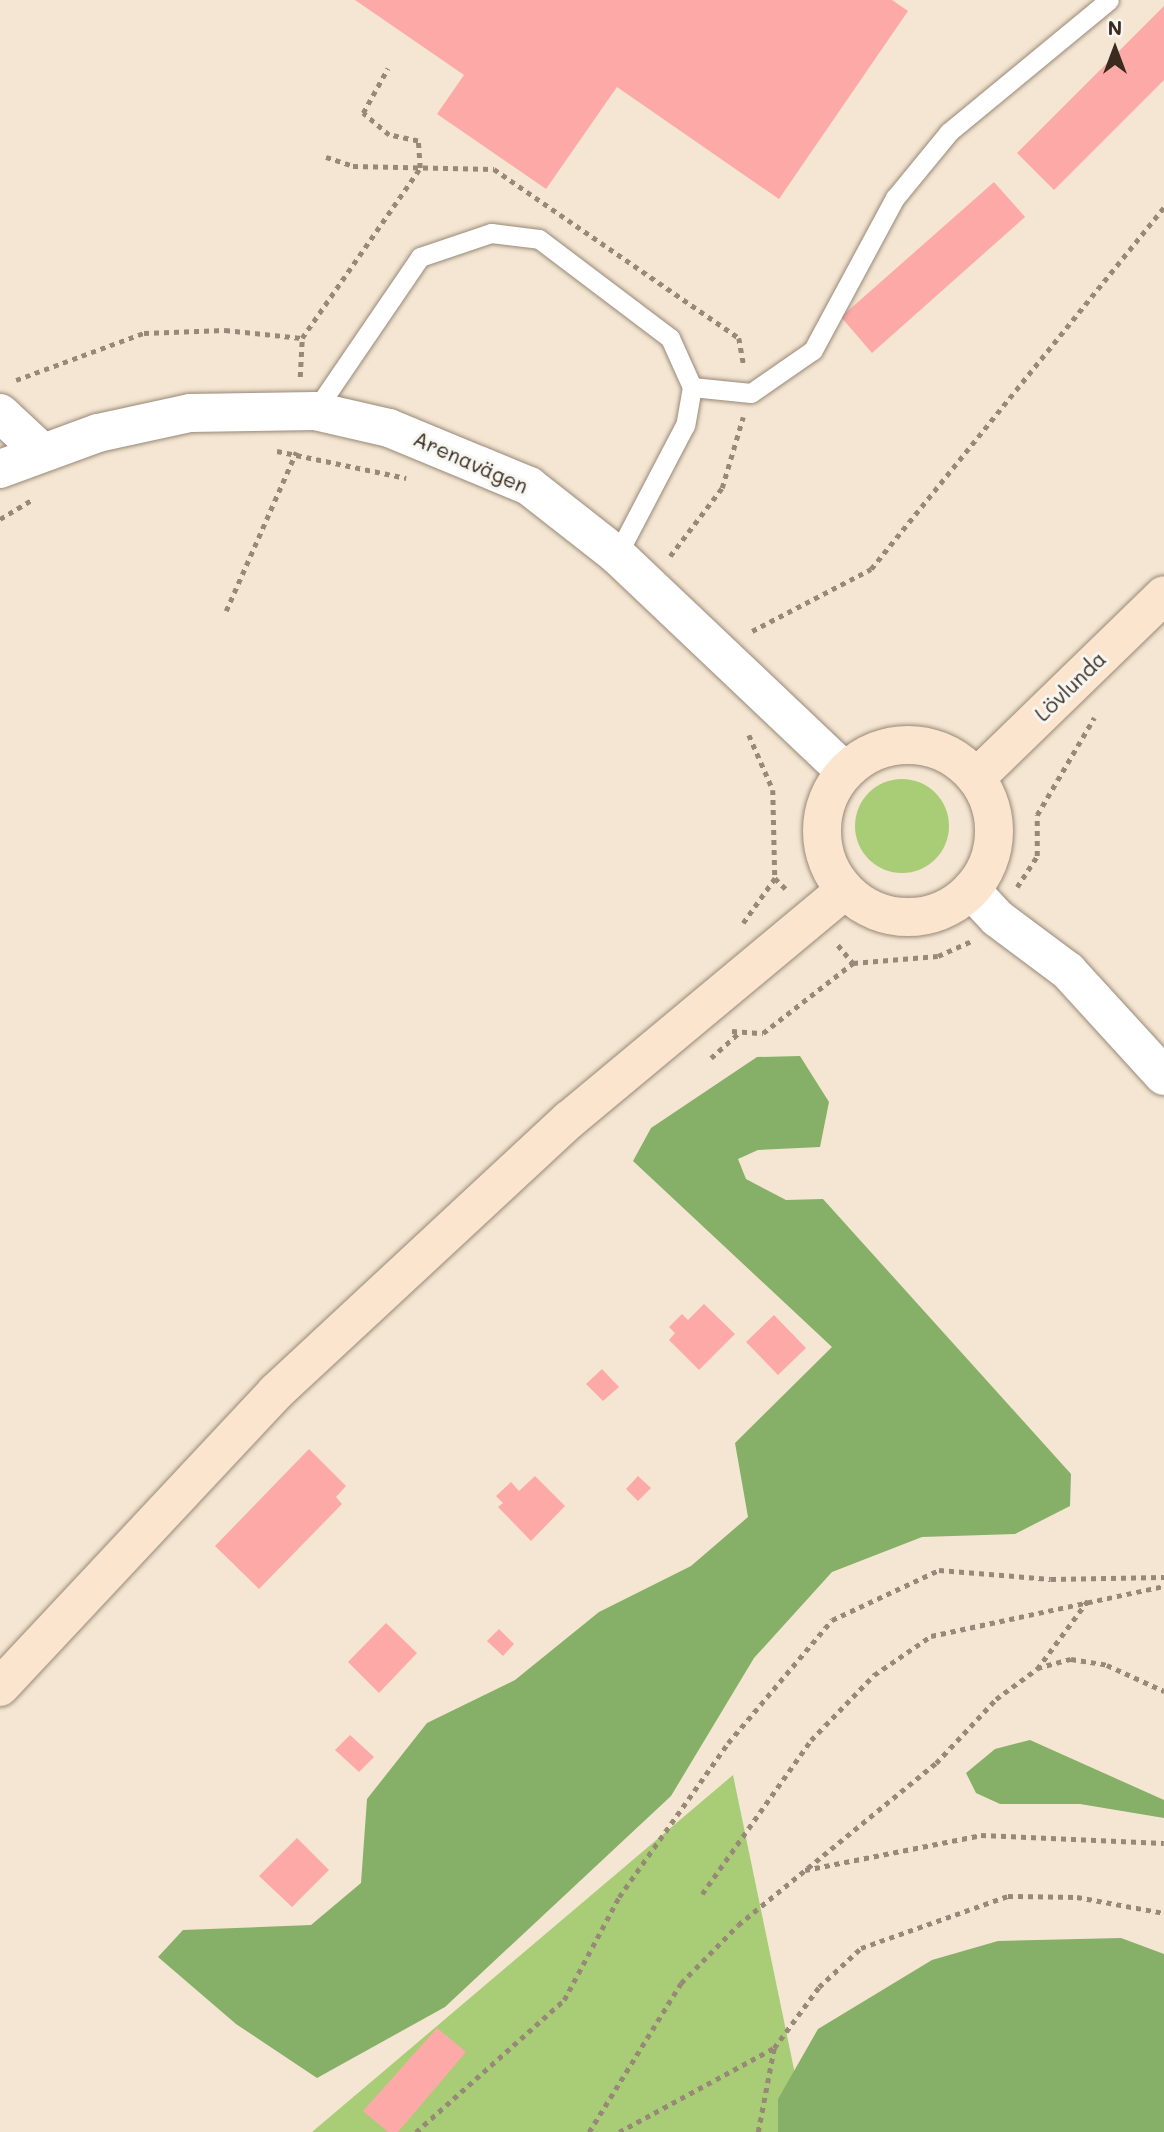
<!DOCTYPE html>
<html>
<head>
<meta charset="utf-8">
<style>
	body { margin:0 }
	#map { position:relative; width:1164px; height:2132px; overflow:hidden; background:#f4e6d2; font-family:Mali,sans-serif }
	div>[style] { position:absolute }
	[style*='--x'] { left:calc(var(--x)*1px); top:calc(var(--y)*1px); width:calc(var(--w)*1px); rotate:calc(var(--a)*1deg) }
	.green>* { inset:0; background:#a9cc76 }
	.round { border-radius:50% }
	.forest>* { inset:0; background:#86b067 }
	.building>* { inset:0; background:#fda9a8 }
	.path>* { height:4.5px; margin-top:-2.25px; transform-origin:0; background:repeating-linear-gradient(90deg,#988878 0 5px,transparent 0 10px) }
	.roads { filter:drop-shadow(0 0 2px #988878) drop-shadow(0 0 2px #988878) }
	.lane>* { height:19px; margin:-9.5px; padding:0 9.5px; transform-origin:9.5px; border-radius:9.5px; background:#fff }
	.street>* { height:38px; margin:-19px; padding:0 19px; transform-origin:19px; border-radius:19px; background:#fff }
	.secondary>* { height:38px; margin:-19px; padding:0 19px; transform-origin:19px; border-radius:19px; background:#fbe5cf }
	.secondary>.ring { margin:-19px; padding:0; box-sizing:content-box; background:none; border:38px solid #fbe5cf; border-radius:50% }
	span { translate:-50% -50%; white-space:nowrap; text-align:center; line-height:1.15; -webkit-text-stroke:6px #f6f6f2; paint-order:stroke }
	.street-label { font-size:21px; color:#3b2a1e }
	.north { position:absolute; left:1080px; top:14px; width:70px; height:70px; -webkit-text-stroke:5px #f6f6f2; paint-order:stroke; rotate:0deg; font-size:19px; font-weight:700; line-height:28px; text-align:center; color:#3b2a1e }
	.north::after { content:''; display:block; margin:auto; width:24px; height:32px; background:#3b2a1e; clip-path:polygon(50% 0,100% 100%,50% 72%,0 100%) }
</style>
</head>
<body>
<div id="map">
	<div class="green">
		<div class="round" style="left:855px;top:779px;width:94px;height:94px"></div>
		<div style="clip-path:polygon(733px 1775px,807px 2132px,312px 2132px)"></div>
	</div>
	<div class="forest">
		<div style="clip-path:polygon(800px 1056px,829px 1102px,820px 1147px,758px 1150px,738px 1159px,746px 1179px,786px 1200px,823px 1199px,1071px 1474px,1070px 1506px,1015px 1534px,922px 1537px,832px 1572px,754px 1658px,671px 1796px,445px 2007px,317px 2078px,236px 2024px,158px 1957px,183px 1930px,311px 1925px,361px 1883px,367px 1799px,427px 1723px,515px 1680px,599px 1612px,691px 1566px,748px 1517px,735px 1443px,832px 1347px,633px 1161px,651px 1128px,757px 1057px)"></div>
		<div style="clip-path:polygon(1030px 1740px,1164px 1800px,1164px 1818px,1080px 1804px,1000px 1804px,976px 1793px,966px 1773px,995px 1749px)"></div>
		<div style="clip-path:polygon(1121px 1938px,1164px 1954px,1164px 2132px,778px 2132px,778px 2099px,818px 2029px,932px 1960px,998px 1941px)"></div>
	</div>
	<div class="building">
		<div style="clip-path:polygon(355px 0,892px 0,908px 11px,779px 199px,617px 87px,546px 189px,437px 114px,464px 75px)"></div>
		<div style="clip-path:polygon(1164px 6px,1164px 80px,1054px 190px,1017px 153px)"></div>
		<div style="clip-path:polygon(994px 182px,1025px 217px,872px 353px,841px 317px)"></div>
		<div style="clip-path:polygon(704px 1304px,735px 1334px,699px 1370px,669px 1340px,675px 1333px,669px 1327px,682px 1314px,688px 1320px)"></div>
		<div style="clip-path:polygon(774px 1315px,806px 1348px,778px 1375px,746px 1342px)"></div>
		<div style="clip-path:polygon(602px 1369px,619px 1387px,603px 1401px,586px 1384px)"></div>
		<div style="clip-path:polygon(309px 1449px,346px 1486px,336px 1497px,342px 1504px,259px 1589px,215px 1546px)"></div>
		<div style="clip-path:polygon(535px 1476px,565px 1506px,531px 1541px,498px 1507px,503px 1503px,496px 1496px,511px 1482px,519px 1491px)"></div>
		<div style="clip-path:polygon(638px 1476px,651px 1488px,638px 1501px,626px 1489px)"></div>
		<div style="clip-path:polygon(386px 1623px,417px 1653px,379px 1693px,348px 1662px)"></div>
		<div style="clip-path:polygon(499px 1629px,514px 1644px,503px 1656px,487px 1641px)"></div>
		<div style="clip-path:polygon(350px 1735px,374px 1757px,359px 1772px,335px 1750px)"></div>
		<div style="clip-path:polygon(297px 1838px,329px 1870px,292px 1907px,259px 1876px)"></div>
		<div style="clip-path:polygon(437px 2028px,466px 2052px,398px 2132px,388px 2132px,363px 2111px)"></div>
	</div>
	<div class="path">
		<div style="--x:326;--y:157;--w:28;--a:18"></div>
		<div style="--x:353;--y:166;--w:141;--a:1.2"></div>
		<div style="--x:494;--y:169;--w:298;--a:34.6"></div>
		<div style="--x:739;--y:338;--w:27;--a:80"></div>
		<div style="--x:300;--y:377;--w:39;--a:-87"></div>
		<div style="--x:16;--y:380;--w:136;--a:-20.2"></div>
		<div style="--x:144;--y:333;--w:81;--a:-2.1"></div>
		<div style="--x:225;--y:330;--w:77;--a:5.9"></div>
		<div style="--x:302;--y:338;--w:207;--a:-55.2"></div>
		<div style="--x:420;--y:168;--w:27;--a:-94"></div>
		<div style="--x:418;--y:141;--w:30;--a:-168"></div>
		<div style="--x:389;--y:135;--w:34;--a:-140"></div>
		<div style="--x:363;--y:113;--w:51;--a:-60.9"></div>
		<div style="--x:277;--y:451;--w:132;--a:11.8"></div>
		<div style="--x:0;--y:519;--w:37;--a:-31"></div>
		<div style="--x:670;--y:556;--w:86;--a:-52.6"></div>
		<div style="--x:722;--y:488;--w:74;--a:-73.5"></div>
		<div style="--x:226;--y:611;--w:174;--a:-66.2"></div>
		<div style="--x:752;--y:631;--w:134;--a:-27.5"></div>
		<div style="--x:871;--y:569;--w:466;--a:-51"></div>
		<div style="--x:749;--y:735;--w:60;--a:66.4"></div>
		<div style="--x:773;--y:790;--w:88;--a:88.7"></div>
		<div style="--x:775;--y:878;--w:17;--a:45"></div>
		<div style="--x:1017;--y:887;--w:37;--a:-57"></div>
		<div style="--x:1037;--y:856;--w:41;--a:-90"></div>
		<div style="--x:1037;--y:815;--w:113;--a:-59.6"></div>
		<div style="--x:743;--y:923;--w:55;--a:-54.6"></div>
		<div style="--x:838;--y:945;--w:23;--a:50"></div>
		<div style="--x:732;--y:1031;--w:31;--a:4"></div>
		<div style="--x:763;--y:1033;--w:114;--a:-37.9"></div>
		<div style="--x:853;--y:963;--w:85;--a:-4.7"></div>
		<div style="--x:938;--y:956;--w:36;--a:-24"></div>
		<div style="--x:711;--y:1058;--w:38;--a:-42"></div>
		<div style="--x:1037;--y:1668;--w:35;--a:-15"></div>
		<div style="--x:1071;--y:1659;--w:36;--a:9"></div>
		<div style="--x:1107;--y:1665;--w:63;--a:24.5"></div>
		<div style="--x:805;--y:1870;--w:179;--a:-11.2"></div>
		<div style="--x:981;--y:1835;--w:183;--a:2.5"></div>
		<div style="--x:702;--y:1894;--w:189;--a:-54.7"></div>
		<div style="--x:811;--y:1740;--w:91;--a:-45.9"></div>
		<div style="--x:874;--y:1675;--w:69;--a:-34.4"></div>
		<div style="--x:931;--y:1636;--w:238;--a:-12.1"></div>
		<div style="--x:416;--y:2132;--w:198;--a:-41.7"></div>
		<div style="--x:564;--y:2000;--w:117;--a:-61.9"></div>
		<div style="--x:619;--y:1897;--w:189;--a:-54.7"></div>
		<div style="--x:728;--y:1743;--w:161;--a:-49.8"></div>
		<div style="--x:832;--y:1620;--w:118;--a:-25"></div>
		<div style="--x:939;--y:1570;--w:112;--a:4.6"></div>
		<div style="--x:1051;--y:1579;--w:113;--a:-1"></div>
		<div style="--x:589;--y:2132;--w:175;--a:-58.3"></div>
		<div style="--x:681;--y:1983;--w:81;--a:-45.5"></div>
		<div style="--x:738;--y:1925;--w:256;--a:-39.3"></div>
		<div style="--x:936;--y:1763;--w:88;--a:-46.8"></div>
		<div style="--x:996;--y:1699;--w:51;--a:-36.2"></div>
		<div style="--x:1037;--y:1669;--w:87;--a:-53.4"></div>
		<div style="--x:619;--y:2132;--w:176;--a:-28.5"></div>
		<div style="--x:758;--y:2132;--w:86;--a:-79.2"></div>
		<div style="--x:774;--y:2048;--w:76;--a:-53.6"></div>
		<div style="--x:819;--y:1987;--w:57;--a:-42.9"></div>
		<div style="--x:861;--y:1948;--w:156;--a:-19.5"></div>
		<div style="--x:1008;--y:1896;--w:69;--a:0.8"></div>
		<div style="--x:1077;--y:1897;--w:88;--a:10.4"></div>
	</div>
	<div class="roads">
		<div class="lane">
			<div style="--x:692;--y:387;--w:59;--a:5.8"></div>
			<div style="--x:751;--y:393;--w:75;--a:-34.7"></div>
			<div style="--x:813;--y:350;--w:173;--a:-61.7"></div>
			<div style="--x:895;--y:198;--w:85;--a:-50.7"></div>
			<div style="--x:949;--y:132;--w:207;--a:-39.5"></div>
			<div style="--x:315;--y:411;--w:186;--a:-55.7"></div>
			<div style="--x:420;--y:257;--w:75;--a:-18.7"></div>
			<div style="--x:491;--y:233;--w:48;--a:7.1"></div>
			<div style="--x:539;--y:239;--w:164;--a:37.1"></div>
			<div style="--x:670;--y:338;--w:54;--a:65.8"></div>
			<div style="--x:692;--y:387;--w:39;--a:100"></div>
			<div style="--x:685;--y:425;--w:147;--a:117.6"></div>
		</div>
		<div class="street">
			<div style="--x:0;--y:413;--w:57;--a:42.9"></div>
			<div style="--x:0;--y:469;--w:104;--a:-20.2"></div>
			<div style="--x:98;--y:433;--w:94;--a:-12.3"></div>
			<div style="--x:190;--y:413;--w:125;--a:-0.9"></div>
			<div style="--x:315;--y:411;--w:76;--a:12.9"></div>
			<div style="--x:389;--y:428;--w:152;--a:22.5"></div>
			<div style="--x:529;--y:486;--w:112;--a:38.1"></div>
			<div style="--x:617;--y:555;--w:314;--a:43.5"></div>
			<div style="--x:971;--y:890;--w:38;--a:47"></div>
			<div style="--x:997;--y:918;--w:89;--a:36.7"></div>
			<div style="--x:1068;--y:971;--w:142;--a:47.6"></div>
		</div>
		<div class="secondary">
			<div class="ring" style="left:822px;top:745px;width:134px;height:134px"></div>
			<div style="--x:976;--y:778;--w:262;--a:-44.2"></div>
			<div style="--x:0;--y:1687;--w:404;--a:-46.9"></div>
			<div style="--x:276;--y:1392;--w:400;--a:-42.9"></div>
			<div style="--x:569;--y:1120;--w:359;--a:-39.8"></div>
		</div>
	</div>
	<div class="street-label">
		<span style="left:471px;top:462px;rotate:24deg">Arenavägen</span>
		<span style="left:1070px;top:686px;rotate:-44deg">Lövlunda</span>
	</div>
	<div class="north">N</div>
</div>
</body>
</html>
